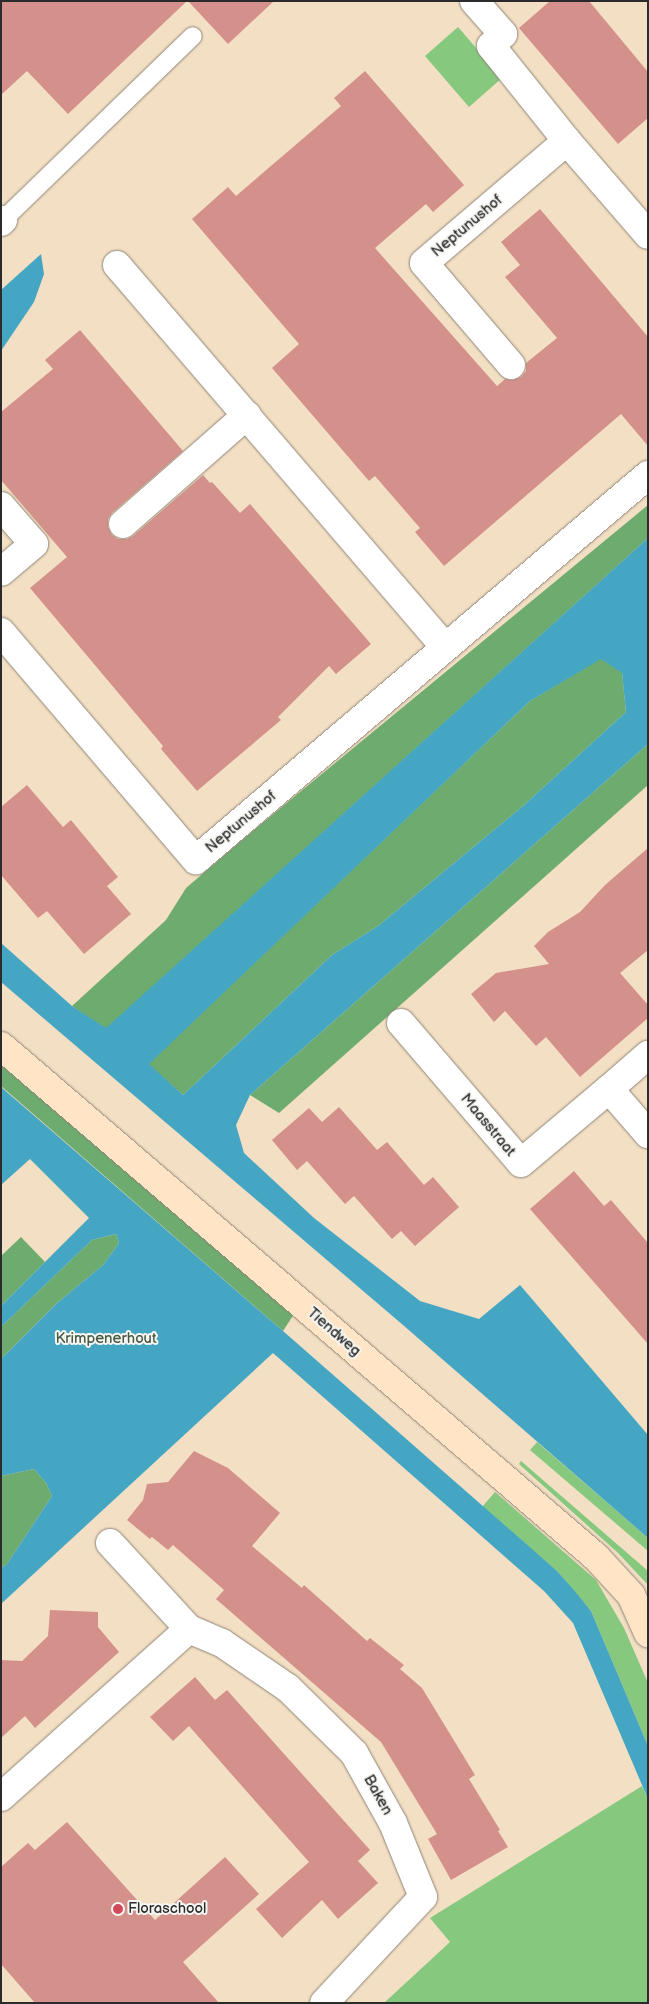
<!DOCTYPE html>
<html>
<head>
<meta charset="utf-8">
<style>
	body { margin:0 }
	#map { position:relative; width:649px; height:2004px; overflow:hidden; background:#f3dfc4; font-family:"Balsamiq Sans",sans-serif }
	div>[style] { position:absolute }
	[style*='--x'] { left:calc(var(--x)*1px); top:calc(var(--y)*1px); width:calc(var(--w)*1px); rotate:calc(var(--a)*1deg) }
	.green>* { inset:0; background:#87c87f }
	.forest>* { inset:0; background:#6dac6e }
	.water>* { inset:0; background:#45a6c4 }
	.building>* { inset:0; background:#d4918c }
	.roads { filter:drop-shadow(0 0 1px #8f8578) drop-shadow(0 0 1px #8f8578) }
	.lane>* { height:18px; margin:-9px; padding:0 9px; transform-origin:9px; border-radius:9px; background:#fff }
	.street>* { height:28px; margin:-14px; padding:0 14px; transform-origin:14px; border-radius:14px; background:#fff }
	.secondary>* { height:28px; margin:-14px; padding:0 14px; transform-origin:14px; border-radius:14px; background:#ffe4c6 }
	.dots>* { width:14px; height:14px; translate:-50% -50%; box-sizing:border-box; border:2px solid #f6f6f2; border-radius:50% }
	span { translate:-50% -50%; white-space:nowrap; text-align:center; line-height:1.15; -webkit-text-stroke:4px #f6f6f2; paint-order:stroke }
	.street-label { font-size:15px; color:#2b2b2b }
	.park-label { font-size:15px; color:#475a44 }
	.poi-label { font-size:15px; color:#2b2b2b }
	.left { translate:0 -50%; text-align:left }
	.frame { position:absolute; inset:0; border:2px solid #2b2b2b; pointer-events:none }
</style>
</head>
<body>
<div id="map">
	<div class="green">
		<div style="clip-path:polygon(458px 27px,502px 78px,469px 107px,425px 56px)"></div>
		<div style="clip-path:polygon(537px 1442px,648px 1538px,648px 1551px,530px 1450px)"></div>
		<div style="clip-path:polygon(521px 1461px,648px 1571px,648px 1585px,617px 1552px,519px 1464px)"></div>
		<div style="clip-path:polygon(495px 1492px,596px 1580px,624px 1628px,648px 1683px,648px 1746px,591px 1611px,557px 1571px,482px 1507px)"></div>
		<div style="clip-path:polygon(642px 1786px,648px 1799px,648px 2003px,384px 2003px,450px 1942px,430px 1918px)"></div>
	</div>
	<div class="forest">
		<div style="clip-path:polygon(648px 505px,648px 538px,106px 1029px,72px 1006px,166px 920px,186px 888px,248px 835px)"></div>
		<div style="clip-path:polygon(601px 658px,622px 672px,626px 712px,523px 806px,378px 926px,332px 955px,183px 1095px,148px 1064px,530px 701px)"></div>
		<div style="clip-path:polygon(648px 744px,648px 785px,279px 1113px,250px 1095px)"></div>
		<div style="clip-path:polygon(1px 1061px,294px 1314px,283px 1331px,1px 1086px)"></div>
		<div style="clip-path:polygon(116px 1234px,119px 1243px,103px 1265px,56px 1304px,1px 1359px,1px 1327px,92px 1240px)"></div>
		<div style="clip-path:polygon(21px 1237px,45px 1262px,1px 1306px,1px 1256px)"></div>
		<div style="clip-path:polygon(34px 1469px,46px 1483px,52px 1496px,7px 1564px,1px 1568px,1px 1476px)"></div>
	</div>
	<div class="water">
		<div style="clip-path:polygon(41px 254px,44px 274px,34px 302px,1px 351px,1px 290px)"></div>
		<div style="clip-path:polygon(evenodd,648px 538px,648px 744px,250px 1095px,236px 1125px,244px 1153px,314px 1218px,420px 1301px,479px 1319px,520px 1285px,648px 1435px,648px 1538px,403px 1325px,1px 982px,1px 943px,72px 1006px,106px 1028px,648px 538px,601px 659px,622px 673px,626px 712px,523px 806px,378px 926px,332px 955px,183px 1095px,149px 1064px,530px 701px,601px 659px)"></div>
		<div style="clip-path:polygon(1px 1087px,283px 1331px,557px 1571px,573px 1589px,591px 1611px,648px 1746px,648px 1799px,573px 1623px,544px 1591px,273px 1353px,1px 1604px,1px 1568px,7px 1564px,52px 1496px,46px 1483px,34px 1469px,1px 1476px,1px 1359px,56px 1304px,103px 1265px,119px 1243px,116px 1234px,92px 1240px,1px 1327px,1px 1306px,89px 1218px,30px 1159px,1px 1185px)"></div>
	</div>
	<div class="building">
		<div style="clip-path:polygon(1px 1px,187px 1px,68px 114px,27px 71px,1px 95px)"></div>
		<div style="clip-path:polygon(188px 1px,274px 1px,228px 44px)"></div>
		<div style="clip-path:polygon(550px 1px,589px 1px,648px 72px,648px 118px,618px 144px,519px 28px)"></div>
		<div style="clip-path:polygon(365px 71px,464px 185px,433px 212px,426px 204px,375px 248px,497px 386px,505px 379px,513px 380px,521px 377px,526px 371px,526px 363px,557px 338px,505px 277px,520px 265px,501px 242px,540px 209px,648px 337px,648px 446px,621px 414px,444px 566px,415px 532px,420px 528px,375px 476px,369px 481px,272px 368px,299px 344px,192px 219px,228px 187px,236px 196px,341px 106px,334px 98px)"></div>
		<div style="clip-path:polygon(80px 330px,183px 451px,112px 513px,108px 519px,108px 527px,112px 535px,118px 539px,127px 539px,133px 536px,203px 475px,210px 483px,212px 482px,240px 513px,250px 504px,371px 644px,336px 674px,329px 666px,278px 717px,281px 720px,197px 791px,161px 749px,163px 746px,30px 588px,67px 557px,1px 480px,1px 412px,53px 369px,45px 360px)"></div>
		<div style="clip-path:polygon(27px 785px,63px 827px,71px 820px,118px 877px,107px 886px,131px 914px,84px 954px,47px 911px,38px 918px,1px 875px,1px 807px)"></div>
		<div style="clip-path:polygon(648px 848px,648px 950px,620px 973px,648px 1005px,648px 1018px,580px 1077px,546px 1037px,536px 1046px,505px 1011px,494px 1022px,471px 994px,496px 973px,549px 964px,534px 946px,548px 932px,580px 912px,605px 885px)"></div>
		<div style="clip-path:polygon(339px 1107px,377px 1150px,387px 1142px,424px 1185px,433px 1177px,459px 1207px,415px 1246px,401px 1231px,392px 1239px,354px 1196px,345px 1204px,307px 1161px,297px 1170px,272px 1140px,309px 1108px,322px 1122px)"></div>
		<div style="clip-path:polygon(574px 1171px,604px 1206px,611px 1200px,648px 1243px,648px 1344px,530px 1209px)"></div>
		<div style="clip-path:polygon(194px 1451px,228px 1468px,280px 1513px,252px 1546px,302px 1588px,304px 1585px,367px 1641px,370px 1638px,404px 1665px,400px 1669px,422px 1688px,475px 1775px,469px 1779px,500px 1830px,498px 1831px,508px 1847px,451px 1880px,428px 1839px,437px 1834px,381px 1742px,216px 1599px,224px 1590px,173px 1545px,168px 1550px,152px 1537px,150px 1539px,127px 1520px,143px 1500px,147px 1484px,168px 1482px)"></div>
		<div style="clip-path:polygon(50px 1610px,98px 1612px,98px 1627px,119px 1652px,35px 1728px,25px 1716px,1px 1738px,1px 1660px,22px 1661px,48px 1636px)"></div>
		<div style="clip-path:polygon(195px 1677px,215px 1700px,227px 1690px,370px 1850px,358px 1861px,378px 1883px,338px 1919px,322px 1900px,282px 1938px,256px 1909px,309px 1862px,189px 1726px,173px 1741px,150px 1717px)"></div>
		<div style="clip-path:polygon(67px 1822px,155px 1920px,225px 1857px,259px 1894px,183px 1962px,219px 2003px,35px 2003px,1px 1964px,1px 1867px,28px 1843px,35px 1850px)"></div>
	</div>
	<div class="roads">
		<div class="lane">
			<div style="--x:3;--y:220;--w:264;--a:-44.1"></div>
		</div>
		<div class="street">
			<div style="--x:474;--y:1;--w:44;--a:48.7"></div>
			<div style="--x:503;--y:34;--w:17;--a:135"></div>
			<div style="--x:491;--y:46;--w:122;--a:51.3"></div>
			<div style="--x:1;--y:222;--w:3;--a:-45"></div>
			<div style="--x:117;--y:265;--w:503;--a:49.35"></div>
			<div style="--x:511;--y:365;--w:134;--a:-130.5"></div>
			<div style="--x:424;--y:263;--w:188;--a:-40.5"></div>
			<div style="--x:567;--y:141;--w:124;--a:49.2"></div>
			<div style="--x:1;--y:506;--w:50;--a:49"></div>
			<div style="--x:34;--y:544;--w:43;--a:139.7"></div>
			<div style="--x:123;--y:524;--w:165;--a:-41.3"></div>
			<div style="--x:1;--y:632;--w:300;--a:49.5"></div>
			<div style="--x:196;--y:860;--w:594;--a:-40.42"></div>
			<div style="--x:401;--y:1023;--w:184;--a:49.4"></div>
			<div style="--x:521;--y:1163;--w:115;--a:-40.1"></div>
			<div style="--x:609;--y:1089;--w:60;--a:49.1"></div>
			<div style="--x:609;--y:1089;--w:52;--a:-41.1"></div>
			<div style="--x:110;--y:1543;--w:117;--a:47.4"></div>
			<div style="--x:1;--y:1797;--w:252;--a:-41.8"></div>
			<div style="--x:189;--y:1629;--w:36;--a:23"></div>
			<div style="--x:222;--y:1643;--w:80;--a:34.3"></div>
			<div style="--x:288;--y:1688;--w:93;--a:44.6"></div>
			<div style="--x:354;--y:1753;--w:80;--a:60.9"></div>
			<div style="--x:393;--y:1823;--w:80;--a:67.9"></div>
			<div style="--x:423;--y:1897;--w:145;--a:133"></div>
		</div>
		<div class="secondary">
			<div style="--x:1;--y:1046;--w:784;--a:40.66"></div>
			<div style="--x:596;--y:1557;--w:52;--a:47.4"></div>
			<div style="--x:631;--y:1595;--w:42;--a:65.9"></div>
		</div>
	</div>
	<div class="dots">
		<div style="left:118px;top:1909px;background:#d1495b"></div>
	</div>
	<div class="street-label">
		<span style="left:467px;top:226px;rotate:-40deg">Neptunushof</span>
		<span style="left:241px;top:822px;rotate:-40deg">Neptunushof</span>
		<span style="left:488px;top:1125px;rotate:50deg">Maasstraat</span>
		<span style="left:334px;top:1332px;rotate:41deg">Tiendweg</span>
		<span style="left:378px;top:1795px;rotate:61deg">Baken</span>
	</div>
	<div class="park-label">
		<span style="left:106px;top:1339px">Krimpenerhout</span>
	</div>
	<div class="poi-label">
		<span class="left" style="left:128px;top:1909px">Floraschool</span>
	</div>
	<div class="frame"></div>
</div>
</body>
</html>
